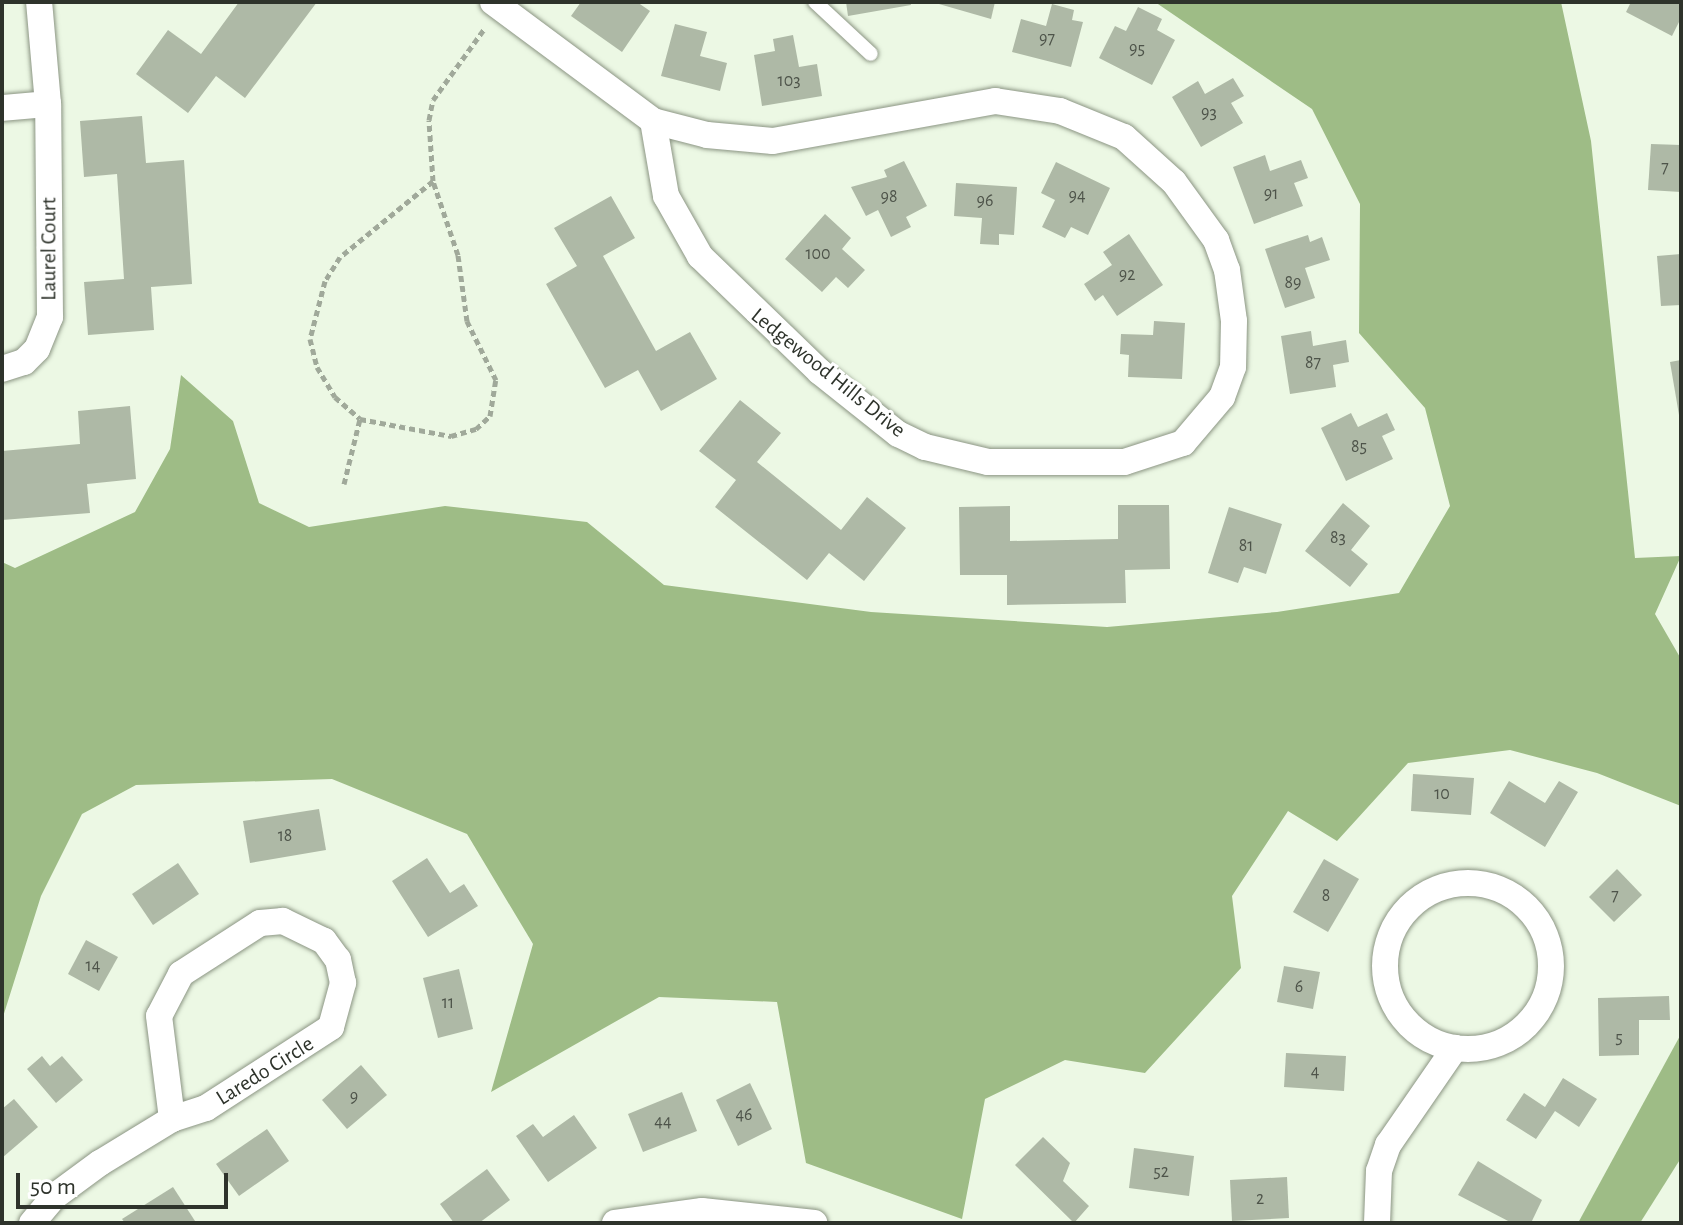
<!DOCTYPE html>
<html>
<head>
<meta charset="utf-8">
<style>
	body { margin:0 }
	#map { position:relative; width:1683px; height:1225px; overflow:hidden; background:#ecf8e4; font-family:"Alegreya Sans",sans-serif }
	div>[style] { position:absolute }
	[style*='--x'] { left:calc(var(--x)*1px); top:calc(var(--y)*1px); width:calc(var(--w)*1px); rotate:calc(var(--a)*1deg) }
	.forest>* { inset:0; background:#9ebc86 }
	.building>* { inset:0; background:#aeb9a6 }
	.path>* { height:5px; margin-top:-2.5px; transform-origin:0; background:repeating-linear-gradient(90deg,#a0a99a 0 6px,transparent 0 10px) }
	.roads { filter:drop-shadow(0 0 2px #8b9583) drop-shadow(0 0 2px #8b9583) }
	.service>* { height:14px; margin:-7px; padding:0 7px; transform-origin:7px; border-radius:7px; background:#fff }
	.minor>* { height:26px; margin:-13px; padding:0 13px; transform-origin:13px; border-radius:13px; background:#fff }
	.minor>.ring { margin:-13px; padding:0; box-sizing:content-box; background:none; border:26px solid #fff; border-radius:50% }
	span { translate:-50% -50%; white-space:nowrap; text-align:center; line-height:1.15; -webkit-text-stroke:6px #fff; paint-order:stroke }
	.number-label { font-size:18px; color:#4e544a }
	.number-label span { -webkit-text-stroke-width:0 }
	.street-label { font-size:22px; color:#2e332b }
	.frame { position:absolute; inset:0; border:4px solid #2e332b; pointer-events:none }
	.scale { position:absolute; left:16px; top:1173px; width:212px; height:36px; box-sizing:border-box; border:4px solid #2e332b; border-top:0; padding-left:10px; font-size:24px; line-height:28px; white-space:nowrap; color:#2e332b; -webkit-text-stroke:6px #fff; paint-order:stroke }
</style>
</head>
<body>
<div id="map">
	<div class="forest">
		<div style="clip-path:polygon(1155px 2px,1561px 2px,1591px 141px,1635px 558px,1681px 556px,1655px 614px,1681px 659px,1681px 806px,1597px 773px,1510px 750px,1408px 763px,1337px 841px,1288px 811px,1232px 896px,1241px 968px,1145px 1073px,1065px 1060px,985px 1099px,962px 1219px,806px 1163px,777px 1002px,659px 997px,491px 1092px,533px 944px,467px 834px,332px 779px,136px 785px,82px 814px,41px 896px,2px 1020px,2px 562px,15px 568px,135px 512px,170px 449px,181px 375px,233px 421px,259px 503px,309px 527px,445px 506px,587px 522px,664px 585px,871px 612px,1107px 627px,1277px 612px,1399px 593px,1450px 506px,1425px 408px,1359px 333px,1360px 204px,1312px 109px)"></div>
		<div style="clip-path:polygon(1681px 1034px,1681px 1158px,1640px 1223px,1578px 1223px)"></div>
	</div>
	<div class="building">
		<div style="clip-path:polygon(239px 2px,317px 2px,245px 98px,216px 76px,188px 113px,136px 74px,168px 30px,201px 54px)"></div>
		<div style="clip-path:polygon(581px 2px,637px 2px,650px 11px,622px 52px,571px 16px)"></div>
		<div style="clip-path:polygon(846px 2px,910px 2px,911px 5px,848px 16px)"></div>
		<div style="clip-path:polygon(932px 2px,995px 2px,991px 19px)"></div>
		<div style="clip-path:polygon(1631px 2px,1681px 2px,1681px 18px,1672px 36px,1626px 12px)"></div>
		<div style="clip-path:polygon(1052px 4px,1074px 10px,1072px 20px,1083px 22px,1071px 67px,1012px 52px,1021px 19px,1046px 26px)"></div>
		<div style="clip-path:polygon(1138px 7px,1162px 19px,1157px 30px,1175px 40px,1152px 85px,1099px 58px,1115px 26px,1126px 31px)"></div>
		<div style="clip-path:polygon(675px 24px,707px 32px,700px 56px,727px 63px,720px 91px,661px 76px)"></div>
		<div style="clip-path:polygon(793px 35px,799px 67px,817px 64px,822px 96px,762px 106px,754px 55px,775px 51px,773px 39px)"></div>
		<div style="clip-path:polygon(1233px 78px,1244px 96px,1231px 103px,1243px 123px,1201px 147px,1172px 97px,1198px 81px,1205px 94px)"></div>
		<div style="clip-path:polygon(142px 116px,146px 163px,184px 160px,192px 284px,151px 287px,154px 330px,88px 335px,84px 282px,124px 279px,117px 174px,84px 177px,80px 121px)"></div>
		<div style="clip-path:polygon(1651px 144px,1681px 145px,1681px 192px,1648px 190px)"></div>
		<div style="clip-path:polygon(1265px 155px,1270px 171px,1301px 160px,1308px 178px,1294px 183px,1303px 206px,1254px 224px,1233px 167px)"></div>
		<div style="clip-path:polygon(904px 161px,927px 206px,906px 217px,911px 227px,891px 237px,878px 210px,866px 216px,851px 187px,887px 177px,884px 170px)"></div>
		<div style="clip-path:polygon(1056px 162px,1110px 188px,1088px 235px,1071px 227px,1065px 238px,1042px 227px,1055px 200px,1041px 193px)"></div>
		<div style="clip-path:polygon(956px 183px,1017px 187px,1014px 235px,999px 234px,999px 245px,980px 244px,982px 218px,954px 216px)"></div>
		<div style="clip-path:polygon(611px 196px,635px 238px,603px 256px,656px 351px,690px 332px,717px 379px,661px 411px,638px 370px,605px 388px,546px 284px,577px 266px,554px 228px)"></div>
		<div style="clip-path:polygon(825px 214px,851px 238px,842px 249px,865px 270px,848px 288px,836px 277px,822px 292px,785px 259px)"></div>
		<div style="clip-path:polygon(1129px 234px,1163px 285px,1117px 316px,1103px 295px,1095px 301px,1084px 284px,1112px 265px,1103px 252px)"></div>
		<div style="clip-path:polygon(1308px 235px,1310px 242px,1322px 237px,1330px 260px,1305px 268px,1315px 298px,1285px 308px,1265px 249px)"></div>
		<div style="clip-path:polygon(1681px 254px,1681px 305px,1661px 306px,1657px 256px)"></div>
		<div style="clip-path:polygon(1154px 321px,1185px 323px,1182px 379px,1128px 377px,1129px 355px,1120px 354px,1121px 334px,1153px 335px)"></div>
		<div style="clip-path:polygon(1311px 331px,1313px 346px,1346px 340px,1349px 362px,1333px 365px,1336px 387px,1290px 394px,1281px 336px)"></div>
		<div style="clip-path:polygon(1681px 360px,1681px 415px,1679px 415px,1670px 362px)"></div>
		<div style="clip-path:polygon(740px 400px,781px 433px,757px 462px,841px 530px,867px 497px,906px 528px,864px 581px,829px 553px,807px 580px,715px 507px,736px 480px,699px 451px)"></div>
		<div style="clip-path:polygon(130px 406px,136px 479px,87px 484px,90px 513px,2px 520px,2px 451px,80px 444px,78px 411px)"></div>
		<div style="clip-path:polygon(1351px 413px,1358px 427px,1387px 413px,1395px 430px,1382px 436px,1393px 459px,1346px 481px,1321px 428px)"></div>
		<div style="clip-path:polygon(1343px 503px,1370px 526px,1351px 550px,1368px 564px,1350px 587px,1305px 551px)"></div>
		<div style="clip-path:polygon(1118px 505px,1169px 505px,1170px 569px,1125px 570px,1126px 603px,1007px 605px,1007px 575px,960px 575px,959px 507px,1010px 506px,1010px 541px,1118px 539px)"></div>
		<div style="clip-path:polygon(1229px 507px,1282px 524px,1266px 574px,1244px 567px,1238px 583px,1208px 573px)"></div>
		<div style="clip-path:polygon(1413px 774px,1474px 778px,1471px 815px,1411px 811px)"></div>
		<div style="clip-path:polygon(1509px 781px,1545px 803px,1559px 781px,1578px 792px,1545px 847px,1490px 813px)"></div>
		<div style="clip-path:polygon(319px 809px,326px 850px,250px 863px,243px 821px)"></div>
		<div style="clip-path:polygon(427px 858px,450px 893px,464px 884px,478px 906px,428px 937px,392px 881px)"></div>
		<div style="clip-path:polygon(1324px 859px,1359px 879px,1328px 932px,1293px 912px)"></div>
		<div style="clip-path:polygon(178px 863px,199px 894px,153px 925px,132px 894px)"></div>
		<div style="clip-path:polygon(1617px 869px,1642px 895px,1614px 922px,1589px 897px)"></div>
		<div style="clip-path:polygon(86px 940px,118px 957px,99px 991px,68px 974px)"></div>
		<div style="clip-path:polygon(1284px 966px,1320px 972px,1313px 1009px,1277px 1002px)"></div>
		<div style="clip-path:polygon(459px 969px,473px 1029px,438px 1038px,423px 978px)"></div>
		<div style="clip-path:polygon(1669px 996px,1670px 1020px,1639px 1020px,1639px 1055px,1599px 1056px,1598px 998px)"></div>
		<div style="clip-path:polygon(1286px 1053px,1346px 1056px,1344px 1091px,1284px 1087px)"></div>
		<div style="clip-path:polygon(42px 1056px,50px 1066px,62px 1056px,83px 1080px,56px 1103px,27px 1069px)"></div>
		<div style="clip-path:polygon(361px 1065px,387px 1095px,347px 1129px,322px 1100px)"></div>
		<div style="clip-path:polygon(1563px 1078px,1597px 1099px,1579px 1127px,1555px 1111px,1536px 1139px,1506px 1120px,1524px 1093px,1545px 1107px)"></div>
		<div style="clip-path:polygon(750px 1083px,772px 1129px,738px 1146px,716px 1100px)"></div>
		<div style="clip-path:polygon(682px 1092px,697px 1131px,643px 1152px,628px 1114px)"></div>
		<div style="clip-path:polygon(14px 1099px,38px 1127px,2px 1158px,2px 1109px)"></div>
		<div style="clip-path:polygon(574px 1115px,597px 1148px,548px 1182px,516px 1136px,533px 1124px,543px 1137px)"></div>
		<div style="clip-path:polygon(267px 1129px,289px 1161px,239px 1196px,216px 1164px)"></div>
		<div style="clip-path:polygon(1043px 1137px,1070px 1163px,1063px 1181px,1089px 1206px,1074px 1223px,1015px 1165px)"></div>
		<div style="clip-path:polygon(1134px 1148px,1194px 1156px,1189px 1196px,1129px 1188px)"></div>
		<div style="clip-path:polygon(1478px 1161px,1542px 1200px,1531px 1223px,1512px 1223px,1458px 1195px)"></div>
		<div style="clip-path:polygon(487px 1169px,510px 1200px,479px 1223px,454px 1223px,440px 1204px)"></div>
		<div style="clip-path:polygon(1287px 1177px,1289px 1218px,1232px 1221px,1230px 1180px)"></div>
		<div style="clip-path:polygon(173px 1187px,195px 1221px,125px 1223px,122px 1219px)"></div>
	</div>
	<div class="path">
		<div style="--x:433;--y:181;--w:120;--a:140.7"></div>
		<div style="--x:340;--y:257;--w:28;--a:122"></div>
		<div style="--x:325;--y:281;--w:60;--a:104.5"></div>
		<div style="--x:310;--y:339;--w:29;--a:76"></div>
		<div style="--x:317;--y:367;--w:35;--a:59"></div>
		<div style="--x:335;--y:397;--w:33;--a:41"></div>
		<div style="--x:360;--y:419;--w:93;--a:10.6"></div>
		<div style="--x:451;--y:436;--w:26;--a:-16"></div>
		<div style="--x:476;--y:429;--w:19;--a:-43"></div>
		<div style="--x:490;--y:416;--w:36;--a:-81"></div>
		<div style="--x:496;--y:380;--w:66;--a:-116.2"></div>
		<div style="--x:467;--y:321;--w:67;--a:-97.8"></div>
		<div style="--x:458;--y:255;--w:78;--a:-108.7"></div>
		<div style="--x:433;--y:181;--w:61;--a:-93.8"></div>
		<div style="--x:429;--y:120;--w:20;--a:-79"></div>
		<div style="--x:433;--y:100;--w:89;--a:-54.2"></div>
		<div style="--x:344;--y:484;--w:67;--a:-76.2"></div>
	</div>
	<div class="roads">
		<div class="service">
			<div style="--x:815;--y:2;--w:76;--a:42.9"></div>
		</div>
		<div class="minor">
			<div style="--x:493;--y:2;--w:199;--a:36.6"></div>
			<div style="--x:653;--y:121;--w:56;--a:14.5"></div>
			<div style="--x:707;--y:135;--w:66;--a:5.2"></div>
			<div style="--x:773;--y:141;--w:226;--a:-10.2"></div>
			<div style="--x:995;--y:101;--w:66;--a:8.7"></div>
			<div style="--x:1060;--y:111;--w:69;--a:22.1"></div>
			<div style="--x:1124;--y:137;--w:67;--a:42"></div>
			<div style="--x:1174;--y:182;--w:72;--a:54.1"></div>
			<div style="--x:1216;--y:240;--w:32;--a:70"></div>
			<div style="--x:1227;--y:270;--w:51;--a:82.2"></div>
			<div style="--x:1234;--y:321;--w:46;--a:91.2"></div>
			<div style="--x:1233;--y:367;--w:32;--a:110"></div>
			<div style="--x:1222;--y:397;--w:60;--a:130.3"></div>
			<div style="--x:1183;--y:443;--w:62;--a:162.1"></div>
			<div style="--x:1124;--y:462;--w:136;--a:180"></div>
			<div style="--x:988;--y:462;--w:65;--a:-166.6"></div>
			<div style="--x:925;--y:447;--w:30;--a:-154"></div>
			<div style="--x:898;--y:434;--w:100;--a:-141.5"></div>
			<div style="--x:820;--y:372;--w:167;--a:-136"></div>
			<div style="--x:700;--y:256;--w:69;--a:-119.5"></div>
			<div style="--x:666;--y:196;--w:76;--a:-99.8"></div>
			<div style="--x:2;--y:108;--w:46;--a:-5"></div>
			<div style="--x:2;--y:369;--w:23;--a:-18"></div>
			<div style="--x:24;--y:362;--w:18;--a:-45"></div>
			<div style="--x:37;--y:349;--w:35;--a:-68"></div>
			<div style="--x:50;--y:317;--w:213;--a:-90.5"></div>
			<div style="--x:48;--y:104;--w:102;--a:-95"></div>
			<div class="ring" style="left:1385px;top:883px;width:140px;height:140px"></div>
			<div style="--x:32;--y:1223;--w:35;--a:-50"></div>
			<div style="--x:55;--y:1196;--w:56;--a:-36.3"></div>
			<div style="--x:100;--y:1163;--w:84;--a:-31.4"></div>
			<div style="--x:172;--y:1119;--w:36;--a:-18"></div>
			<div style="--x:206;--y:1108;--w:149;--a:-32.9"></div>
			<div style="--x:331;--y:1027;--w:46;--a:-74.7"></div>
			<div style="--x:343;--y:983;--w:24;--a:-102"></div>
			<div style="--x:338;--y:960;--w:24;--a:-126"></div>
			<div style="--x:324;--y:941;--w:46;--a:-154"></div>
			<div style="--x:283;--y:921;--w:23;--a:175"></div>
			<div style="--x:260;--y:923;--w:94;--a:147.2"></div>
			<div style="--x:181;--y:974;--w:47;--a:117.6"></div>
			<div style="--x:159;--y:1016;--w:104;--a:82.8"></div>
			<div style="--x:615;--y:1223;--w:88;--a:-7.9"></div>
			<div style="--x:702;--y:1211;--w:113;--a:6.1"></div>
			<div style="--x:1377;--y:1223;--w:52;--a:-87.8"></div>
			<div style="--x:1379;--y:1171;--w:28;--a:-71"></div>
			<div style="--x:1388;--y:1145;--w:118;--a:-55.4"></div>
		</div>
	</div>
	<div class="number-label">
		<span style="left:1047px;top:39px">97</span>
		<span style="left:1137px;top:49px">95</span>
		<span style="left:789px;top:81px">103</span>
		<span style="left:1209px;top:113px">93</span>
		<span style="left:1665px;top:168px">7</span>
		<span style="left:1271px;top:194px">91</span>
		<span style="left:1077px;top:196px">94</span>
		<span style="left:889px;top:197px">98</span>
		<span style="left:985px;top:201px">96</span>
		<span style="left:818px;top:254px">100</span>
		<span style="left:1127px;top:275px">92</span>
		<span style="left:1293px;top:283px">89</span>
		<span style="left:1313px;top:363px">87</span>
		<span style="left:1359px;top:447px">85</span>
		<span style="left:1338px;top:538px">83</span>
		<span style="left:1246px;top:546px">81</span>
		<span style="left:1442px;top:794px">10</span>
		<span style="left:285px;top:836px">18</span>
		<span style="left:1326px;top:896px">8</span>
		<span style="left:1615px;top:896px">7</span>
		<span style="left:93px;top:966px">14</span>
		<span style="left:1299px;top:987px">6</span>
		<span style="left:448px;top:1003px">11</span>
		<span style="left:1619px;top:1038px">5</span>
		<span style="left:1315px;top:1072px">4</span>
		<span style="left:354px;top:1097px">9</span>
		<span style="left:744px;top:1115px">46</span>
		<span style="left:663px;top:1122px">44</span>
		<span style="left:1161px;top:1172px">52</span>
		<span style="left:1260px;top:1199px">2</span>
	</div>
	<div class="street-label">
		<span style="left:49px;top:249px;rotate:-90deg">Laurel Court</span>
		<span style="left:828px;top:373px;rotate:39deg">Ledgewood Hills Drive</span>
		<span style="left:265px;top:1071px;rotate:-32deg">Laredo Circle</span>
	</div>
	<div class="frame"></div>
	<div class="scale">50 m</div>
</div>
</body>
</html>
